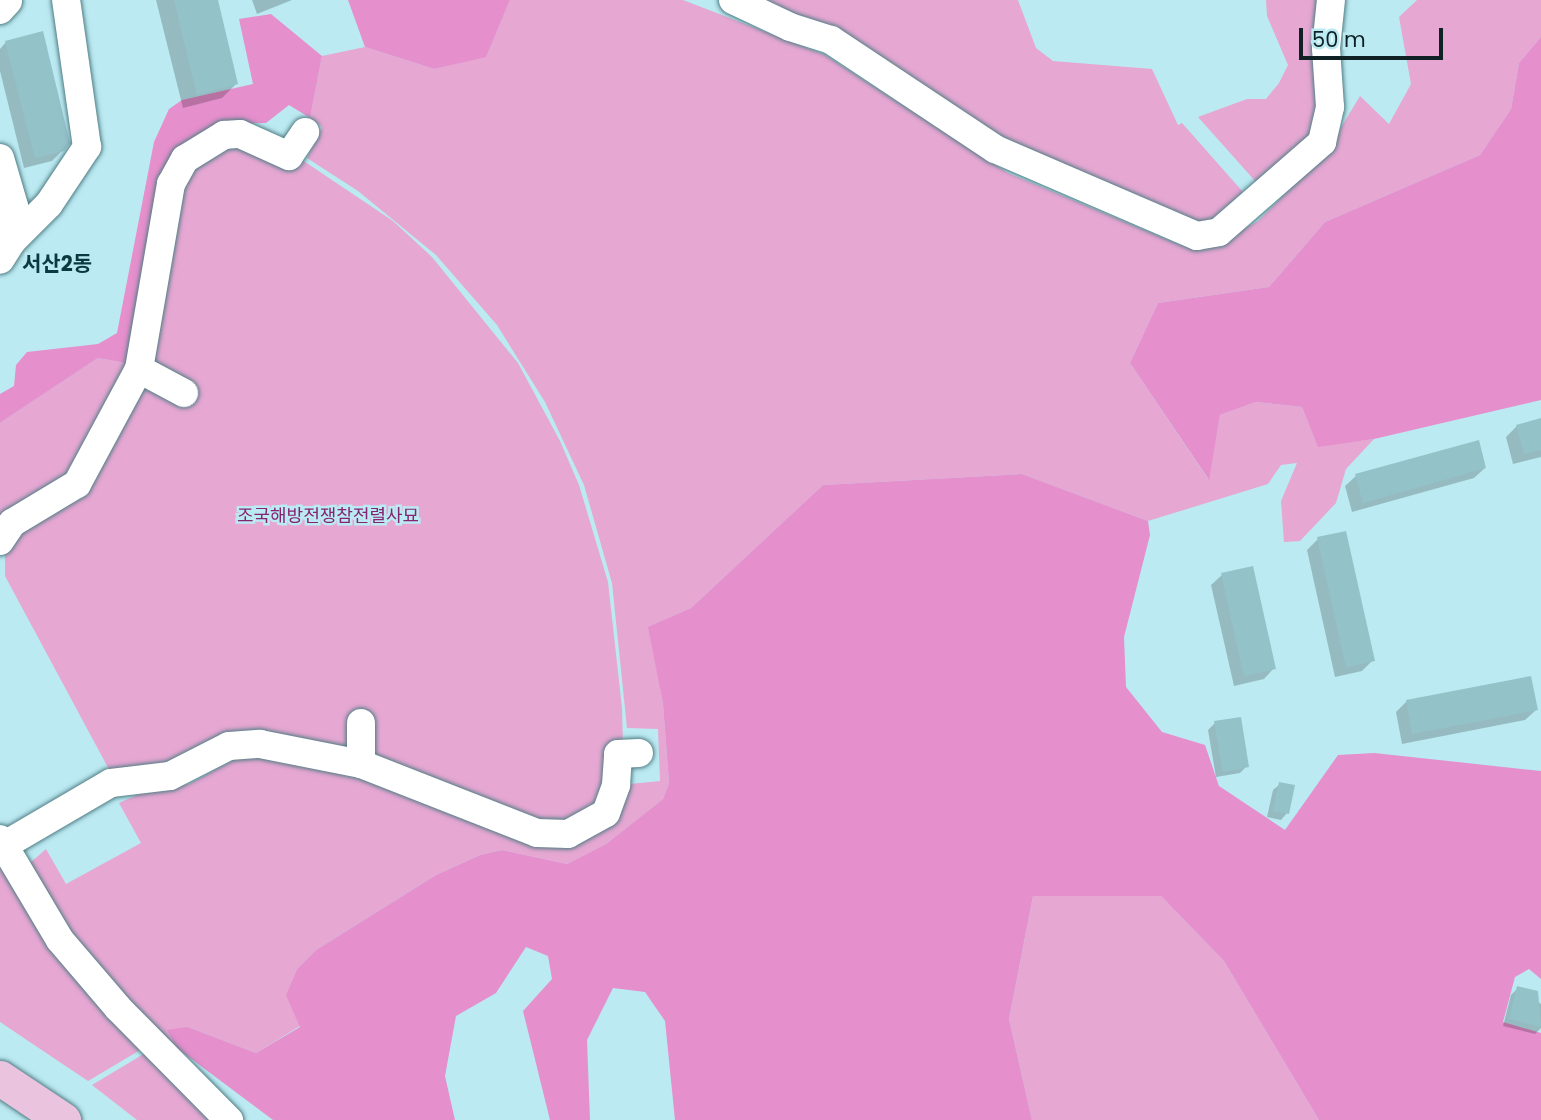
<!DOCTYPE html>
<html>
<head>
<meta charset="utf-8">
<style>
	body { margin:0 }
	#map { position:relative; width:1541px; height:1120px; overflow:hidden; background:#bbeaf2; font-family:Poppins,"Noto Sans KR",sans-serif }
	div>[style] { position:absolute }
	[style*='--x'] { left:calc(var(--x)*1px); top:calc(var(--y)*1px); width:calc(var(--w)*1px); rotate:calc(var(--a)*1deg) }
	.green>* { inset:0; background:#e6a7d3 }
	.forest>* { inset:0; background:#e58fcc }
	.shadow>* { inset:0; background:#0003 }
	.building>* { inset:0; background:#94c2c9 }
	.roads { filter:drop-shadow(0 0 2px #517d84) drop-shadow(0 0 2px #517d84) }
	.minor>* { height:28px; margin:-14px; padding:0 14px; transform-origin:14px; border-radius:14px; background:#fff }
	.major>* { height:35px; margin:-17.5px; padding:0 17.5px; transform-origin:17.5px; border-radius:17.5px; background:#eac4df }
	span { translate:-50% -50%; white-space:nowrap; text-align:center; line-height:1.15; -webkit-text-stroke:5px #bbeaf2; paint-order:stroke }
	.park-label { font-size:18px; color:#862471 }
	.quarter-label { font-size:21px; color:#0a3940; font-weight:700 }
	.scale { position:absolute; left:1299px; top:28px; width:144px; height:32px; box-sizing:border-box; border:4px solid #0f2124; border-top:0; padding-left:9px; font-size:21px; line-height:24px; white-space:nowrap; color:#0f2124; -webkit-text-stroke:5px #bbeaf2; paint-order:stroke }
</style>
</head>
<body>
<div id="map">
	<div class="green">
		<div style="clip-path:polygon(510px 0,683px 0,825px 55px,1008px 173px,1180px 245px,1220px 243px,1258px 221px,1325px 154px,1360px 96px,1389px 124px,1411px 84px,1399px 17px,1417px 0,1541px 0,1541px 37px,1519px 63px,1511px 109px,1480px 155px,1325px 222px,1269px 287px,1158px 303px,1130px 363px,1208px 479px,1220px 415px,1256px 402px,1302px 407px,1318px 446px,1374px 439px,1346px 469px,1336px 503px,1300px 541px,1284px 542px,1281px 501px,1297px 463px,1281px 465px,1268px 484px,1148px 521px,1022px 474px,823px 485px,691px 608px,649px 627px,663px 704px,669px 783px,663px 799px,606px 844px,567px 864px,502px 850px,480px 855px,436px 875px,316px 950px,298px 968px,300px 1026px,256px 1053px,188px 1027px,178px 1049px,163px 1039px,76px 942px,30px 863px,46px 849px,66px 884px,141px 843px,119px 803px,150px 789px,189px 784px,246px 753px,358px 768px,546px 845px,630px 784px,660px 781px,658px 729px,627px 728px,612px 583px,584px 485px,545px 402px,497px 325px,436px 255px,358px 191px,307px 158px,322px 127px,310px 118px,322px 56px,365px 47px,434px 69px,486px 56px)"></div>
		<div style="clip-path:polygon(753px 0,1018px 0,1036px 48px,1053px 61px,1152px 69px,1178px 125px,1182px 123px,1243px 192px,1201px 229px,984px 130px)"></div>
		<div style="clip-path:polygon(1266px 0,1322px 0,1324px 107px,1315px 132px,1256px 182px,1198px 117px,1247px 99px,1266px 99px,1279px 83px,1288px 65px,1267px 16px)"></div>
		<div style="clip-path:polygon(262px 133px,393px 221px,432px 257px,518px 363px,560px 441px,579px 485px,608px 582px,622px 708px,624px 785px,587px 835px,360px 767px,262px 746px,119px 788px,5px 576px,5px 548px,65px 489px,122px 395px,171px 169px)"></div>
		<div style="clip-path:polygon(98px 358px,131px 364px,76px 471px,0 522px,0 423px)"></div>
		<div style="clip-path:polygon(0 859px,147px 1046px,88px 1081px,0 1022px)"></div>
		<div style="clip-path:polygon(1033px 896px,1161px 896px,1224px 961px,1319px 1120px,1032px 1120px,1009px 1019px)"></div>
		<div style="clip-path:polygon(152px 1049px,223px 1120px,137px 1120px,92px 1085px)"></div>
	</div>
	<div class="forest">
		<div style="clip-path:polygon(348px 0,510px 0,486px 57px,434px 69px,365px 47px)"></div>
		<div style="clip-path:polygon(271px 14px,322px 56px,310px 118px,289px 105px,266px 123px,230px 124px,181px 148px,131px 364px,98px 358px,0 423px,0 394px,14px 386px,16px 365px,27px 352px,98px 344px,117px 333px,154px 142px,169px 109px,182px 100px,253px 84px,239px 19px)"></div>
		<div style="clip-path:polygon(1541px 37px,1541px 400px,1374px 439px,1318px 447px,1302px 407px,1256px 402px,1220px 415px,1209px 480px,1130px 363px,1158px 303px,1269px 287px,1325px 222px,1480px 155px,1511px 109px,1519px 63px)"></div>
		<div style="clip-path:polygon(1022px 474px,1148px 521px,1150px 535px,1124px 637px,1126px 687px,1162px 732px,1205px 745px,1219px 786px,1285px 830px,1338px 755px,1374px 753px,1541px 771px,1541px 979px,1529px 969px,1515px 977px,1503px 1022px,1541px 1033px,1541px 1120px,1319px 1120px,1224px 961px,1161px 896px,1033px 896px,1009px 1019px,1032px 1120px,675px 1120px,665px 1021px,645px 992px,613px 988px,587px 1040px,590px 1120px,550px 1120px,523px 1011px,552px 979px,548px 956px,526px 947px,496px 993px,456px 1016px,445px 1076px,455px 1120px,273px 1120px,178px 1049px,167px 1030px,188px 1027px,256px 1053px,300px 1027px,286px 995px,298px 968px,316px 950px,436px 875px,480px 855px,502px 850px,567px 864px,606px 844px,663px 799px,669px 783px,663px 704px,648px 627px,691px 608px,823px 485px)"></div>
	</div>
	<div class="shadow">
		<div style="clip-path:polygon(156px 0,216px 0,236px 84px,222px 98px,183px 108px)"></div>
		<div style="clip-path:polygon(252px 0,292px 0,257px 14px)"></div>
		<div style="clip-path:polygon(6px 42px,63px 150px,52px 161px,24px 168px,0 71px,0 49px)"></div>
		<div style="clip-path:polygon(1541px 420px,1541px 457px,1513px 464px,1506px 437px,1517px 426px)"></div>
		<div style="clip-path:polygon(1485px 468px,1474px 478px,1352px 512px,1345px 486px,1356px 476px)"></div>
		<div style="clip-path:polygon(1318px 539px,1373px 660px,1362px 671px,1335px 677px,1307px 550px)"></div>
		<div style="clip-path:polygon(1222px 575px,1274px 668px,1264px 679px,1234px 686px,1211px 585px)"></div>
		<div style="clip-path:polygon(1407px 701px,1536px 710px,1525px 720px,1402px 744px,1396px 712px)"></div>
		<div style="clip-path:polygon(1215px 723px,1247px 766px,1240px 773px,1216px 777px,1208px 730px)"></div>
		<div style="clip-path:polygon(1280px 784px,1287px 813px,1281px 820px,1267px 817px,1273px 790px)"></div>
		<div style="clip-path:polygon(1518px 988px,1541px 1004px,1541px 1028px,1535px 1034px,1503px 1026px,1511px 995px)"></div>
	</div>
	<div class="building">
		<div style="clip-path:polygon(174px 0,218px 0,238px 84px,197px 95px)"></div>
		<div style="clip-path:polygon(43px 31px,70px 143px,64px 151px,35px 158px,5px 41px)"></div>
		<div style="clip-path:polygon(1541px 418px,1541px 450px,1524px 454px,1516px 425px)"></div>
		<div style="clip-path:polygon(1479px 440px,1486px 468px,1363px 503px,1355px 474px)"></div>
		<div style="clip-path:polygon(1346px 531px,1375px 661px,1346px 667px,1317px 537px)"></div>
		<div style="clip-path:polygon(1253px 566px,1276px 669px,1244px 676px,1221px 573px)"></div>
		<div style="clip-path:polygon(1531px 676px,1538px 710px,1412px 734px,1406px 700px)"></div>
		<div style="clip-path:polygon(1241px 717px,1249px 767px,1223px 772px,1214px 721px)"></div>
		<div style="clip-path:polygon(1279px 782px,1295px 785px,1289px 814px,1273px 811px)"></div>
		<div style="clip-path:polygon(1517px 986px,1538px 991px,1541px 1027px,1509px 1019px)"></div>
	</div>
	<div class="roads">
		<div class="minor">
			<div style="--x:733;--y:0;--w:63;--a:25.3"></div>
			<div style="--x:790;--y:27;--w:43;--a:17.6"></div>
			<div style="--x:831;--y:40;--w:197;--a:33.6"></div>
			<div style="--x:995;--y:149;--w:220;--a:23.3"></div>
			<div style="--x:1197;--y:236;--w:22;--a:-10"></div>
			<div style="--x:1219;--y:232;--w:137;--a:-41.1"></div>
			<div style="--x:1322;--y:142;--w:36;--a:-77"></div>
			<div style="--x:1330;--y:107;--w:59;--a:-93.9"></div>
			<div style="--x:1326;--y:48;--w:48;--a:-84.1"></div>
			<div style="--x:0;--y:10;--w:12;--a:-48"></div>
			<div style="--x:0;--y:158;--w:50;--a:73.7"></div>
			<div style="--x:14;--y:206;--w:35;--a:93"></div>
			<div style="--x:12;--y:241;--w:22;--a:122"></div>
			<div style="--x:12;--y:241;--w:52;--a:-45"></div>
			<div style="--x:49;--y:204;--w:69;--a:-56.3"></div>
			<div style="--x:87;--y:147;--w:148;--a:-98.1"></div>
			<div style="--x:139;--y:369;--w:51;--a:28.1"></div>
			<div style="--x:0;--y:541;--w:22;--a:-56"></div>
			<div style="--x:12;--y:523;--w:76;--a:-31"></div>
			<div style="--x:77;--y:484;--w:131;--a:-61.7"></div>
			<div style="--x:139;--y:369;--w:188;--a:-80.2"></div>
			<div style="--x:171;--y:184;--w:29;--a:-61"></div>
			<div style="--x:185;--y:159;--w:46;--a:-31.6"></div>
			<div style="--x:224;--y:135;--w:16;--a:-4"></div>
			<div style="--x:240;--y:134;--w:54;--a:24.2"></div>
			<div style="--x:289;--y:156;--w:29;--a:-56"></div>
			<div style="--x:361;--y:764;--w:41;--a:-90"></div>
			<div style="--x:0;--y:839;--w:117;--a:59.3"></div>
			<div style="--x:60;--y:940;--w:89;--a:49.5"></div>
			<div style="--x:118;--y:1008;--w:158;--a:45.3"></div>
			<div style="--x:3;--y:846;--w:125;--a:-30.3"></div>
			<div style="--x:111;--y:783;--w:59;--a:-6.8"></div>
			<div style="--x:170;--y:776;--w:66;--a:-27"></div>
			<div style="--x:229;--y:746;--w:31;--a:-4"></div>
			<div style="--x:260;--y:744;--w:103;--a:11.2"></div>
			<div style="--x:361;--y:764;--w:189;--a:21.4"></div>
			<div style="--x:537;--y:833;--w:31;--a:2"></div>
			<div style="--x:568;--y:834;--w:43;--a:-28.9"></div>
			<div style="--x:606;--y:813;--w:30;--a:-70"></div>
			<div style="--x:616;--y:785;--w:31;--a:-86"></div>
			<div style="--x:618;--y:754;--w:21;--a:-3"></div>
		</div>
		<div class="major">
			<div style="--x:0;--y:1078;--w:76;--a:33.7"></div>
		</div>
	</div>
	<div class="park-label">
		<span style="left:328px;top:516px">조국해방전쟁참전렬사묘</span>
	</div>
	<div class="quarter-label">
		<span style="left:57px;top:264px">서산2동</span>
	</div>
	<div class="scale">50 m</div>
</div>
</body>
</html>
